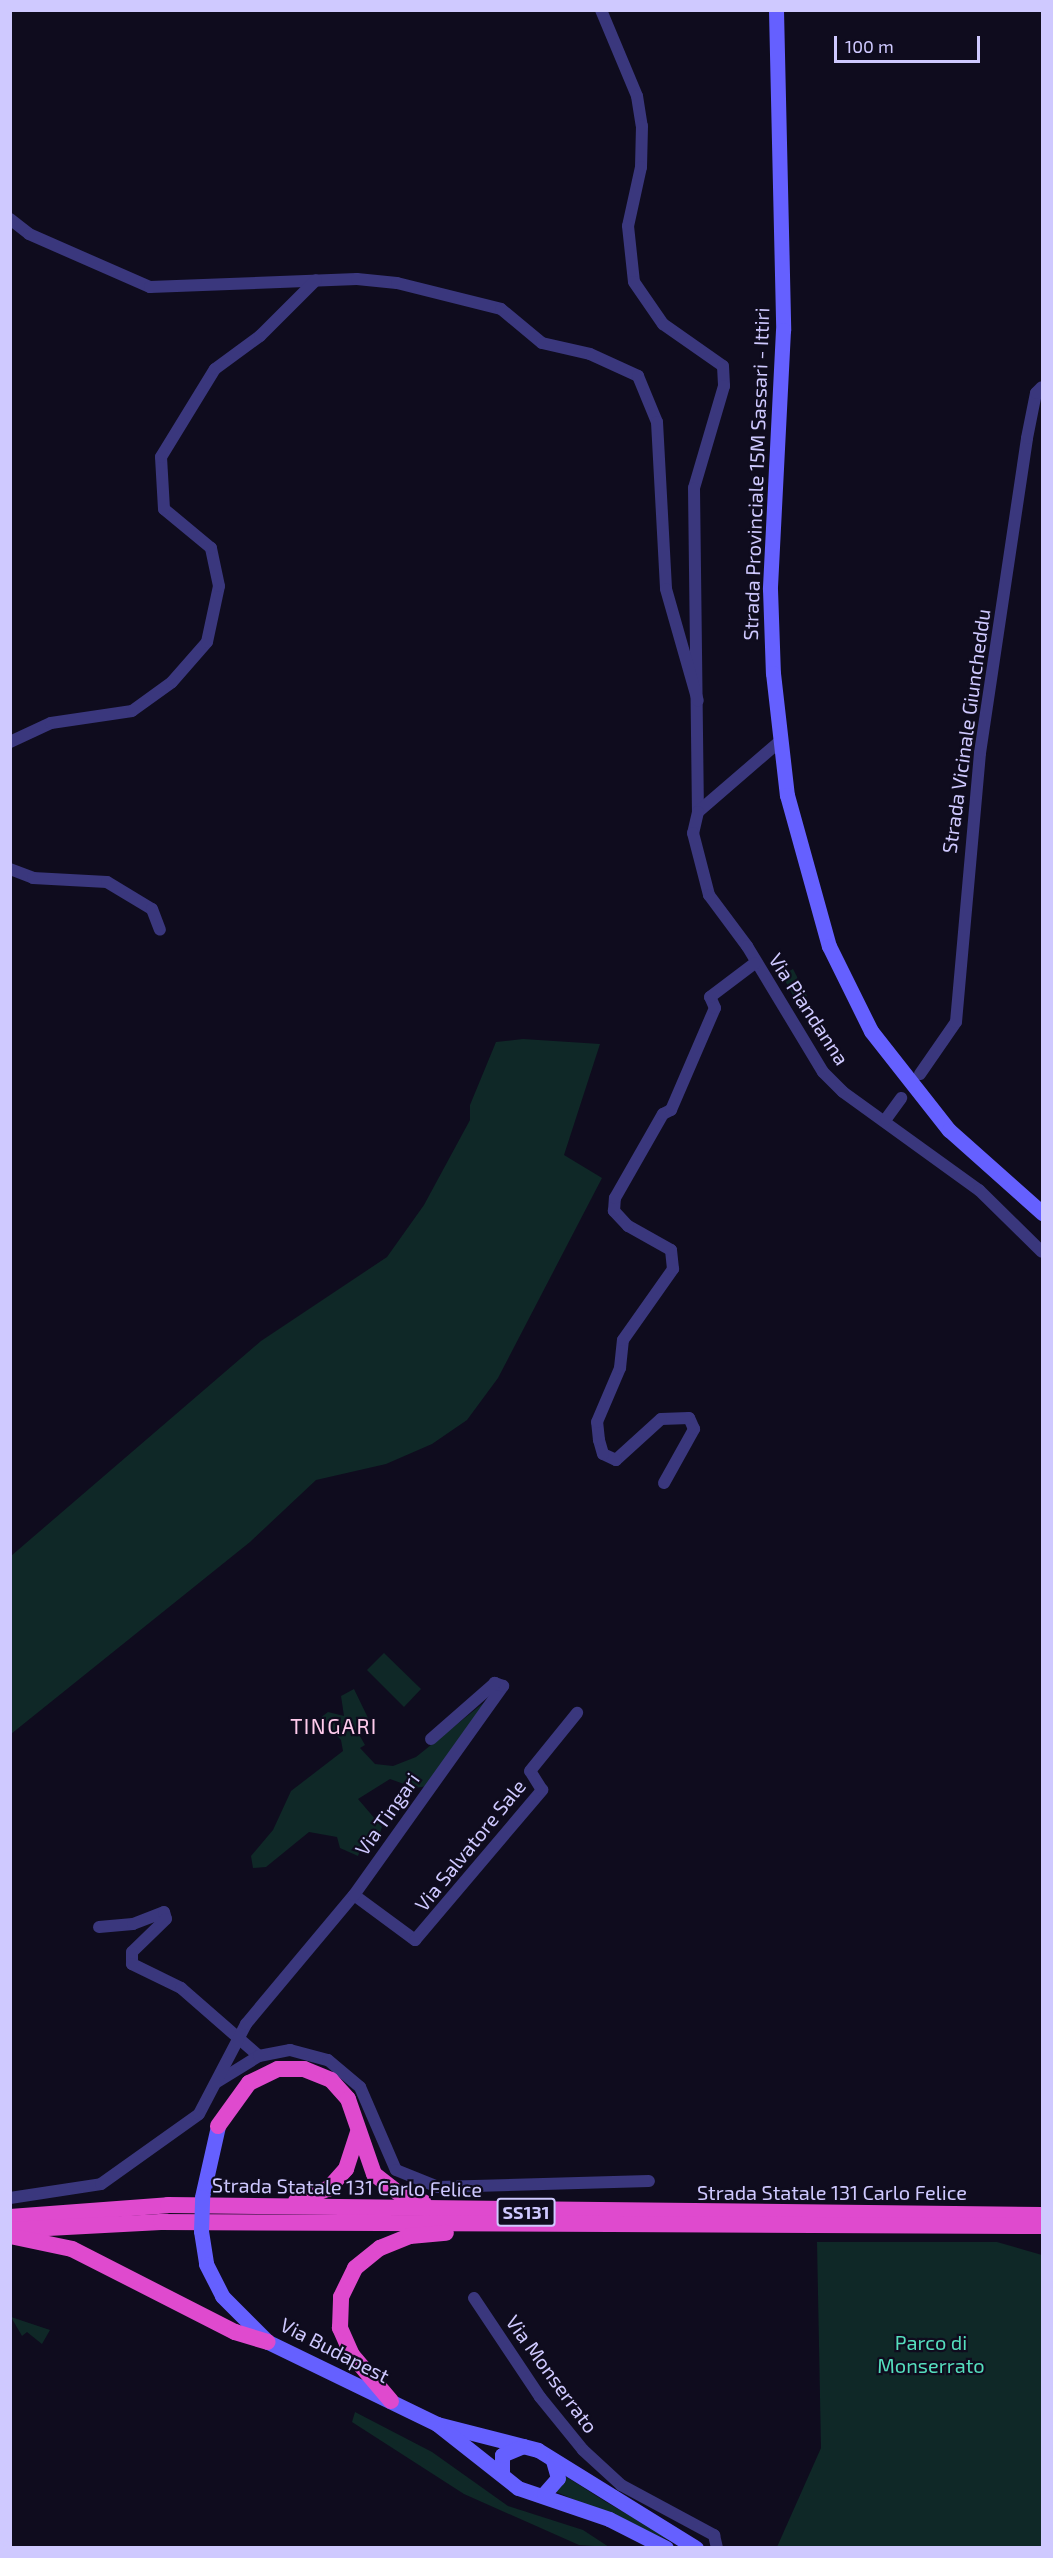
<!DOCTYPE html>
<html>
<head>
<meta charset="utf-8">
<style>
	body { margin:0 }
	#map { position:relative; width:1053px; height:2558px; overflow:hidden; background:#0f0c1e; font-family:"Exo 2",sans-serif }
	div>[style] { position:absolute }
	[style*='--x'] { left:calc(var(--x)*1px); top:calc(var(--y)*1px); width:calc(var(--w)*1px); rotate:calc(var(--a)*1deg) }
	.green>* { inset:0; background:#0f2827 }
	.minor>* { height:12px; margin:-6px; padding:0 6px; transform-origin:6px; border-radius:6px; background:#3a377d }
	.secondary>* { height:15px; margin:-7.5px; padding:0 7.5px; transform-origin:7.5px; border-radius:7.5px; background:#6560ff }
	.trunk>* { height:16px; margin:-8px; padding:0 8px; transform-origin:8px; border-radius:8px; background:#df4ace }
	.secondary-bridge>* { height:15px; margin:-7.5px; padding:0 7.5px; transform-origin:7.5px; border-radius:7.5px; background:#6560ff }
	span { translate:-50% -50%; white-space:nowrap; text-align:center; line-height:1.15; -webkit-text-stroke:4.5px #0f0c1e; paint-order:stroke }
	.shield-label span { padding:2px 4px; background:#0f0c1e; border:2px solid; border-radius:4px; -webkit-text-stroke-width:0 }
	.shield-label { font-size:18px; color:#cfc9ff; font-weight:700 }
	.street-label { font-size:20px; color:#cfc9ff }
	.park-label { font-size:20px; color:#55debd }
	.neighbourhood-label { font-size:21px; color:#ffcbec; letter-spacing:1.5px }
	.frame { position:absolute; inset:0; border:12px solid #cfc9ff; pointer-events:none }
	.scale { position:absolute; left:834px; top:36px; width:146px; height:27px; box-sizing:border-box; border:3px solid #cfc9ff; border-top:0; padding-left:8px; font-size:18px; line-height:21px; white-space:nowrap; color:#cfc9ff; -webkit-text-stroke:4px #0f0c1e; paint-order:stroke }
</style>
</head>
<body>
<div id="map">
	<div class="green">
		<div style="clip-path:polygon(793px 969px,807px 996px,796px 1001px,782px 975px)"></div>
		<div style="clip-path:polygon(523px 1039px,600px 1044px,564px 1155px,602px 1178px,498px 1378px,467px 1420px,432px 1444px,386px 1464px,316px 1480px,250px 1542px,11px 1734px,11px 1556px,261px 1341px,387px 1257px,424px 1205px,470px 1120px,470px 1105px,496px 1042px)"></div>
		<div style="clip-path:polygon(384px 1653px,421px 1689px,404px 1707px,367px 1670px)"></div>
		<div style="clip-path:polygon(354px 1689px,369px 1720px,357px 1731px,365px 1745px,360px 1748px,375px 1764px,393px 1766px,416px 1757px,486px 1701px,428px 1786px,415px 1788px,390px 1779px,358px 1799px,382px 1827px,377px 1841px,363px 1841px,358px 1856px,340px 1848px,337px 1837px,309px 1832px,266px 1867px,253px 1868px,251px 1856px,273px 1830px,291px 1791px,343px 1751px,341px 1740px,320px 1718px,328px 1712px,344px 1716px,341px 1696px)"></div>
		<div style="clip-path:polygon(817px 2242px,997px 2242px,1042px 2255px,1042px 2547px,777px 2547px,821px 2448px)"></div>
		<div style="clip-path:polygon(11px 2317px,50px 2330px,42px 2344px,27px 2332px,22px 2336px)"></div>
		<div style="clip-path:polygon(355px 2412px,432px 2452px,508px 2506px,583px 2530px,609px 2547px,579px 2545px,464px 2494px,352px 2422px)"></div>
		<div style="clip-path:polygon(562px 2474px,606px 2502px,685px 2547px,554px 2491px)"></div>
	</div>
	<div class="minor">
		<div style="--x:601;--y:10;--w:93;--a:67.3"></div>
		<div style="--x:637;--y:96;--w:30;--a:81"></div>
		<div style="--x:642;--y:126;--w:41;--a:91.4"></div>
		<div style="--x:641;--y:167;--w:60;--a:102.4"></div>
		<div style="--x:628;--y:226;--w:56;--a:83.9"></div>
		<div style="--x:634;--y:282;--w:51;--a:55.4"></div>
		<div style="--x:663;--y:324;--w:73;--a:35"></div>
		<div style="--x:723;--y:366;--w:20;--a:87"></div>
		<div style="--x:724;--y:386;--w:106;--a:106.4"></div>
		<div style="--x:694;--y:488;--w:324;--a:89.3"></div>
		<div style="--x:10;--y:219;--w:24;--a:38"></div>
		<div style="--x:29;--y:234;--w:132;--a:23.7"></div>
		<div style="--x:150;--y:287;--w:207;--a:-2.2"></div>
		<div style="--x:357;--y:279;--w:40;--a:5.7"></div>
		<div style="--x:397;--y:283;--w:107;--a:14"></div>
		<div style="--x:501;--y:309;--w:53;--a:39.7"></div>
		<div style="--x:542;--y:343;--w:49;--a:12.9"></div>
		<div style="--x:590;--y:354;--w:53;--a:24.6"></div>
		<div style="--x:638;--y:376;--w:50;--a:67.6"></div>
		<div style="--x:657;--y:422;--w:167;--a:86.9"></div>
		<div style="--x:666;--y:589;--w:116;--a:74.1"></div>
		<div style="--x:10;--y:742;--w:45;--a:-24.9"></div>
		<div style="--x:51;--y:723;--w:82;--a:-8.4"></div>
		<div style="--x:132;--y:711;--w:49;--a:-35.9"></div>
		<div style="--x:172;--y:682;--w:53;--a:-48.8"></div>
		<div style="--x:207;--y:642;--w:57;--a:-77.9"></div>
		<div style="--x:219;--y:586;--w:39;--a:-102"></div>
		<div style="--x:211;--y:548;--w:61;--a:-140.3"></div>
		<div style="--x:164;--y:509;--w:52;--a:-93.3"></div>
		<div style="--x:161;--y:457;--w:103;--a:-58.5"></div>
		<div style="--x:215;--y:369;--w:56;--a:-36.3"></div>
		<div style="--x:260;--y:336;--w:79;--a:-45"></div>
		<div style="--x:779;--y:742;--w:107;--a:139.2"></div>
		<div style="--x:698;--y:812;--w:22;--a:103"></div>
		<div style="--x:693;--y:833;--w:64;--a:75.5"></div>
		<div style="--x:709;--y:895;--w:64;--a:53.3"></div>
		<div style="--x:747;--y:946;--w:147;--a:58.9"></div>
		<div style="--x:823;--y:1072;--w:28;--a:45"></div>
		<div style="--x:843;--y:1092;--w:168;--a:35.8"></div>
		<div style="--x:979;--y:1190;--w:88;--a:44.5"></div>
		<div style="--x:10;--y:869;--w:25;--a:21"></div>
		<div style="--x:33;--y:878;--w:74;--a:3.1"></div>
		<div style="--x:107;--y:882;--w:52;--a:31"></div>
		<div style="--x:152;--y:909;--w:22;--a:69"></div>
		<div style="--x:920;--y:1074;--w:63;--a:-55.3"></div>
		<div style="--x:956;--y:1022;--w:270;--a:-84.9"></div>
		<div style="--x:980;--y:753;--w:318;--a:-81.5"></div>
		<div style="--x:1027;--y:438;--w:46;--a:-78.7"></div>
		<div style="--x:1036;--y:393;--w:8;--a:-45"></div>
		<div style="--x:886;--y:1119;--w:26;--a:-54"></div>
		<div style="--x:664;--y:1483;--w:62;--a:-60.9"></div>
		<div style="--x:694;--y:1429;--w:12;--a:-114"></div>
		<div style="--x:689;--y:1418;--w:28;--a:178"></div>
		<div style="--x:661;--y:1419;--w:61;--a:137.7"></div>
		<div style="--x:616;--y:1460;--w:14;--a:-155"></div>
		<div style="--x:603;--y:1454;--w:15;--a:-106"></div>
		<div style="--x:599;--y:1440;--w:18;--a:-96"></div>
		<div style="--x:597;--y:1422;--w:59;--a:-66.9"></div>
		<div style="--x:620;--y:1368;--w:28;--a:-84"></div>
		<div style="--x:623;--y:1340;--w:87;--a:-54.8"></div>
		<div style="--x:673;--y:1269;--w:19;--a:-96"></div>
		<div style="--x:671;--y:1250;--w:49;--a:-150.8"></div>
		<div style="--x:628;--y:1226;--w:21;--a:-133"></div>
		<div style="--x:614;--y:1211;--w:13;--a:-86"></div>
		<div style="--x:615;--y:1198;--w:97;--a:-60.3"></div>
		<div style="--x:663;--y:1114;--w:9;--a:-27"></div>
		<div style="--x:671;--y:1110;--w:111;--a:-66.7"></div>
		<div style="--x:715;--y:1008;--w:12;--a:-114"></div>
		<div style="--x:710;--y:997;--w:56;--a:-37.1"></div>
		<div style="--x:354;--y:1895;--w:76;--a:36.4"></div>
		<div style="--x:415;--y:1940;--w:197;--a:-49.7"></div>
		<div style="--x:542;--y:1790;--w:22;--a:-122"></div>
		<div style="--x:530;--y:1771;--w:75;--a:-51"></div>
		<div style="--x:99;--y:1927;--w:34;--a:-5"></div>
		<div style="--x:133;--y:1924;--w:33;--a:-21"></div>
		<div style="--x:164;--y:1912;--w:7;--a:74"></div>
		<div style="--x:166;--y:1919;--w:47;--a:135.9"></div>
		<div style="--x:132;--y:1952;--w:12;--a:90"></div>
		<div style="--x:132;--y:1964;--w:55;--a:26.1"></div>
		<div style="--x:181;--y:1988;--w:103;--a:41.1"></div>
		<div style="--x:217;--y:2082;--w:49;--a:-31.8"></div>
		<div style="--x:259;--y:2056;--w:32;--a:-11"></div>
		<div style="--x:290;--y:2050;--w:39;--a:15"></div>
		<div style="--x:328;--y:2060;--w:42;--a:40.2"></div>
		<div style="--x:360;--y:2087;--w:90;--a:66.6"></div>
		<div style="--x:396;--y:2170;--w:45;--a:22"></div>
		<div style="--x:438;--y:2187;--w:211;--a:-1.6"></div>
		<div style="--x:10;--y:2198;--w:92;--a:-8.7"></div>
		<div style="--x:101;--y:2184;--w:120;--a:-35.5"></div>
		<div style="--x:199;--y:2114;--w:102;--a:-62.4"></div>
		<div style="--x:246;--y:2024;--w:168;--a:-50.1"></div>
		<div style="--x:354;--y:1895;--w:257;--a:-54.5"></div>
		<div style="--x:503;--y:1686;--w:9;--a:-159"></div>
		<div style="--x:495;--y:1683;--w:85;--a:138.8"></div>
		<div style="--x:474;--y:2298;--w:119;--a:56.3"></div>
		<div style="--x:540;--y:2397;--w:68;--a:50.9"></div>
		<div style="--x:583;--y:2450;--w:52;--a:42.6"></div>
		<div style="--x:621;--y:2485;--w:106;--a:28.3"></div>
		<div style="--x:714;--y:2535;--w:13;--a:77"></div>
	</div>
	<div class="secondary">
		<div style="--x:776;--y:10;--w:320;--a:88.7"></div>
		<div style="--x:783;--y:330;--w:259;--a:92.9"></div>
		<div style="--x:770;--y:589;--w:84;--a:88"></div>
		<div style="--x:773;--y:673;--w:123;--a:83.5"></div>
		<div style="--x:787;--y:795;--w:157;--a:74.5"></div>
		<div style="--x:829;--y:946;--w:95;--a:63.7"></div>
		<div style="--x:871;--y:1031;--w:126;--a:51.8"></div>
		<div style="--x:949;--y:1130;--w:125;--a:41.7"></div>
		<div style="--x:202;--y:2197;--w:73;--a:-77.3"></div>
		<div style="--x:201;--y:2231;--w:33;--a:81"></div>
		<div style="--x:206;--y:2264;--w:36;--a:63"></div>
		<div style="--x:222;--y:2296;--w:65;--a:45"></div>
		<div style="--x:268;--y:2342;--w:188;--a:25.9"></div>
		<div style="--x:437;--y:2424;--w:104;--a:14.4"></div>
		<div style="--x:538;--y:2450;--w:186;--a:31.8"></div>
		<div style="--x:437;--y:2424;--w:103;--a:38.3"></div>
		<div style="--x:518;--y:2488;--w:96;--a:18.8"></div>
		<div style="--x:609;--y:2519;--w:64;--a:27"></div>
		<div style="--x:502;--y:2474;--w:19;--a:-90"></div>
		<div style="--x:502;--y:2455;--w:23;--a:-23"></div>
		<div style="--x:544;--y:2494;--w:21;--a:-49"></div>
		<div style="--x:558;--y:2478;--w:19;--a:-106"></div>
	</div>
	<div class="trunk">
		<div style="--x:218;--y:2126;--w:53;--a:-54.2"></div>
		<div style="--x:249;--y:2083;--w:32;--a:-26"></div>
		<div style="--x:278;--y:2069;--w:26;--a:0"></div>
		<div style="--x:304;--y:2069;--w:29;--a:22"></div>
		<div style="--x:331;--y:2080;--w:25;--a:48"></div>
		<div style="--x:348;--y:2099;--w:79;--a:70.9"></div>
		<div style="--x:374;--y:2174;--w:37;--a:38"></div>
		<div style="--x:403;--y:2197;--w:21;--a:14"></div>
		<div style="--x:296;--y:2201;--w:34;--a:-21"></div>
		<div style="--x:328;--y:2189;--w:27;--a:-48"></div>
		<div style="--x:346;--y:2169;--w:38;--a:-72"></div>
		<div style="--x:10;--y:2217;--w:158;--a:-4.3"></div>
		<div style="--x:168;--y:2205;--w:874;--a:0.66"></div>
		<div style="--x:10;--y:2230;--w:151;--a:-3"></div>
		<div style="--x:161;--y:2222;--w:880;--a:0.26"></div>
		<div style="--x:10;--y:2236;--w:63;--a:11.8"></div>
		<div style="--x:72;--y:2249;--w:183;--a:27"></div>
		<div style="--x:235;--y:2332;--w:34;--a:17"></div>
		<div style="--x:391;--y:2401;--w:60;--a:-130.3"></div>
		<div style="--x:352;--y:2355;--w:30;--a:-114"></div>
		<div style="--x:340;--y:2328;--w:31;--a:-88"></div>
		<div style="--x:341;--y:2297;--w:32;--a:-64"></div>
		<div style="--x:355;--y:2268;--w:32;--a:-39"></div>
		<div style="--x:380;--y:2248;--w:32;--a:-22"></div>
		<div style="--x:410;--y:2236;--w:36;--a:-5"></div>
	</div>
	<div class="secondary-bridge">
		<div style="--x:201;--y:2231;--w:34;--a:-88"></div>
	</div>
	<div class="shield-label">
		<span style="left:526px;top:2212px">SS131</span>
	</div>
	<div class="street-label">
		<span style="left:756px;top:474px;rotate:-88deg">Strada Provinciale 15M Sassari - Ittiri</span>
		<span style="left:966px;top:731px;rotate:-82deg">Strada Vicinale Giuncheddu</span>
		<span style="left:809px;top:1009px;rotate:57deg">Via Piandanna</span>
		<span style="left:387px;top:1814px;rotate:-55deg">Via Tingari</span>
		<span style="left:470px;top:1845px;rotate:-51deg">Via Salvatore Sale</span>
		<span style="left:347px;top:2187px;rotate:1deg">Strada Statale 131 Carlo Felice</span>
		<span style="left:832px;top:2192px">Strada Statale 131 Carlo Felice</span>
		<span style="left:335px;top:2350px;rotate:27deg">Via Budapest</span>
		<span style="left:552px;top:2374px;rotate:54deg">Via Monserrato</span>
	</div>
	<div class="park-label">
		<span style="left:931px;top:2354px">Parco di<br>Monserrato</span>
	</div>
	<div class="neighbourhood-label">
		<span style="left:334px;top:1726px">TINGARI</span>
	</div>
	<div class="frame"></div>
	<div class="scale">100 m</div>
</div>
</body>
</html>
